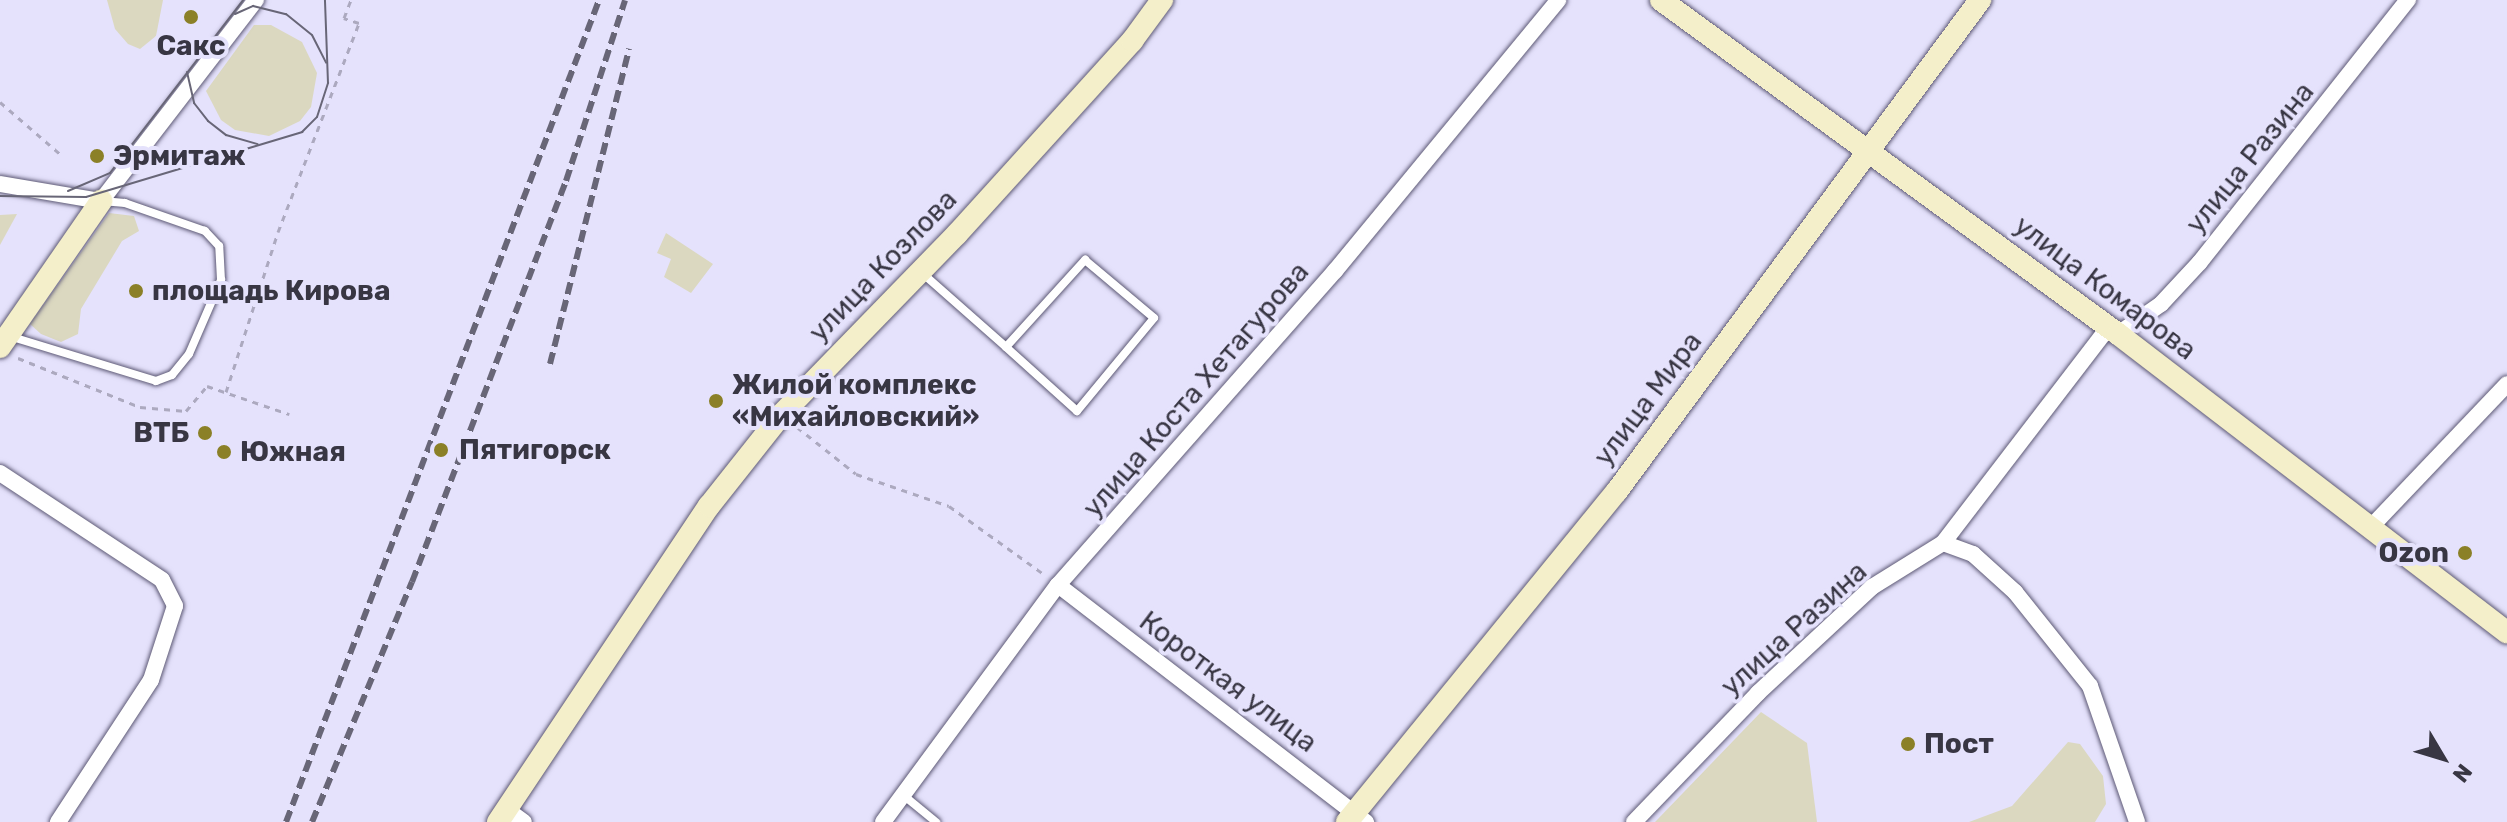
<!DOCTYPE html>
<html>
<head>
<meta charset="utf-8">
<style>
	body { margin:0 }
	#map { position:relative; width:2507px; height:822px; overflow:hidden; background:#e5e2fc; font-family:Rubik,sans-serif }
	div>[style] { position:absolute }
	[style*='--x'] { left:calc(var(--x)*1px); top:calc(var(--y)*1px); width:calc(var(--w)*1px); rotate:calc(var(--a)*1deg) }
	.green>* { inset:0; background:#dbd8c0 }
	.path>* { height:3px; margin-top:-1.5px; transform-origin:0; background:repeating-linear-gradient(90deg,#aca9bf 0 6px,transparent 0 12px) }
	.roads { filter:drop-shadow(0 0 2px #5d5975) drop-shadow(0 0 2px #5d5975) }
	.lane>* { height:8px; margin:-4px; padding:0 4px; transform-origin:4px; border-radius:4px; background:#fff }
	.street>* { height:16px; margin:-8px; padding:0 8px; transform-origin:8px; border-radius:8px; background:#fff }
	.secondary>* { height:22px; margin:-11px; padding:0 11px; transform-origin:11px; border-radius:11px; background:#f4efca }
	.tram>* { height:2px; margin:-1px; padding:0 1px; transform-origin:1px; border-radius:1px; background:#686677 }
	.rail>* { height:6px; margin-top:-3px; transform-origin:0; background:repeating-linear-gradient(90deg,#686677 0 12px,transparent 0 18px) }
	.dots>* { width:22px; height:22px; translate:-50% -50%; box-sizing:border-box; border:4px solid #e5e2fc; border-radius:50% }
	span { translate:-50% -50%; white-space:nowrap; text-align:center; line-height:1.15; -webkit-text-stroke:8px #e5e2fc; paint-order:stroke }
	.poi-label { font-size:28px; color:#383643; font-weight:700 }
	.left { translate:0 -50%; text-align:left }
	.right { translate:-100% -50%; text-align:right }
	.street-label { font-size:28px; color:#383643 }
	.north { position:absolute; left:2403px; top:718px; width:80px; height:80px; -webkit-text-stroke:6px #e5e2fc; paint-order:stroke; rotate:128deg; font-size:22px; font-weight:700; line-height:32px; text-align:center; color:#383643 }
	.north::after { content:''; display:block; margin:auto; width:28px; height:36px; background:#383643; clip-path:polygon(50% 0,100% 100%,50% 72%,0 100%) }
</style>
</head>
<body>
<div id="map">
	<div class="green">
		<div style="clip-path:polygon(107px 0,163px 0,156px 36px,140px 49px,128px 44px,115px 29px)"></div>
		<div style="clip-path:polygon(254px 25px,271px 25px,302px 42px,317px 73px,311px 107px,300px 121px,269px 136px,235px 130px,221px 120px,206px 91px)"></div>
		<div style="clip-path:polygon(109px 213px,134px 216px,139px 231px,122px 241px,81px 309px,78px 334px,61px 342px,41px 334px,30px 324px)"></div>
		<div style="clip-path:polygon(17px 214px,0 245px,0 215px)"></div>
		<div style="clip-path:polygon(666px 233px,713px 264px,691px 293px,664px 277px,671px 259px,657px 253px)"></div>
		<div style="clip-path:polygon(1761px 712px,1807px 743px,1817px 822px,1655px 822px)"></div>
		<div style="clip-path:polygon(2068px 742px,2080px 744px,2103px 776px,2106px 804px,2095px 822px,1969px 822px,2012px 806px)"></div>
	</div>
	<div class="path">
		<div style="--x:0;--y:102;--w:79;--a:40.9"></div>
		<div style="--x:18;--y:358;--w:131;--a:21.9"></div>
		<div style="--x:140;--y:407;--w:46;--a:5"></div>
		<div style="--x:186;--y:411;--w:33;--a:-50"></div>
		<div style="--x:207;--y:386;--w:87;--a:18.9"></div>
		<div style="--x:226;--y:392;--w:168;--a:-72"></div>
		<div style="--x:278;--y:232;--w:224;--a:-68.8"></div>
		<div style="--x:359;--y:23;--w:16;--a:-162"></div>
		<div style="--x:344;--y:18;--w:19;--a:-69"></div>
		<div style="--x:797;--y:427;--w:75;--a:38.5"></div>
		<div style="--x:856;--y:474;--w:98;--a:19"></div>
		<div style="--x:949;--y:506;--w:118;--a:35.7"></div>
	</div>
	<div class="roads">
		<div class="lane">
			<div style="--x:921;--y:272;--w:113;--a:41.4"></div>
			<div style="--x:1006;--y:347;--w:118;--a:-47.8"></div>
			<div style="--x:1085;--y:260;--w:90;--a:40"></div>
			<div style="--x:1154;--y:318;--w:121;--a:129.6"></div>
			<div style="--x:1077;--y:411;--w:96;--a:-138"></div>
			<div style="--x:9;--y:336;--w:154;--a:17"></div>
			<div style="--x:156;--y:381;--w:17;--a:-21"></div>
			<div style="--x:172;--y:375;--w:27;--a:-51"></div>
			<div style="--x:189;--y:354;--w:81;--a:-66.6"></div>
			<div style="--x:221;--y:280;--w:34;--a:-93"></div>
			<div style="--x:219;--y:246;--w:21;--a:-133"></div>
			<div style="--x:205;--y:231;--w:85;--a:-160.7"></div>
			<div style="--x:125;--y:203;--w:23;--a:-175"></div>
			<div style="--x:903;--y:795;--w:43;--a:39.3"></div>
		</div>
		<div class="street">
			<div style="--x:0;--y:184;--w:102;--a:9.6"></div>
			<div style="--x:101;--y:201;--w:254;--a:-52.4"></div>
			<div style="--x:2118;--y:334;--w:52;--a:-34.9"></div>
			<div style="--x:2161;--y:304;--w:57;--a:-47.1"></div>
			<div style="--x:2200;--y:262;--w:335;--a:-51.6"></div>
			<div style="--x:0;--y:473;--w:194;--a:33.4"></div>
			<div style="--x:162;--y:580;--w:29;--a:63"></div>
			<div style="--x:175;--y:606;--w:78;--a:108"></div>
			<div style="--x:151;--y:680;--w:170;--a:123.2"></div>
			<div style="--x:2371;--y:527;--w:197;--a:-46.4"></div>
			<div style="--x:1943;--y:543;--w:32;--a:20"></div>
			<div style="--x:1973;--y:554;--w:57;--a:42.1"></div>
			<div style="--x:2015;--y:592;--w:120;--a:51.4"></div>
			<div style="--x:2090;--y:686;--w:144;--a:70.9"></div>
			<div style="--x:1058;--y:585;--w:389;--a:37.6"></div>
			<div style="--x:506;--y:809;--w:22;--a:36"></div>
			<div style="--x:883;--y:822;--w:295;--a:-53.6"></div>
			<div style="--x:1058;--y:585;--w:419;--a:-48.6"></div>
			<div style="--x:1335;--y:271;--w:351;--a:-50.5"></div>
			<div style="--x:1634;--y:822;--w:179;--a:-46.1"></div>
			<div style="--x:1758;--y:693;--w:156;--a:-42.9"></div>
			<div style="--x:1872;--y:587;--w:84;--a:-31.8"></div>
			<div style="--x:1943;--y:543;--w:271;--a:-52.5"></div>
		</div>
		<div class="secondary">
			<div style="--x:1661;--y:0;--w:566;--a:36.16"></div>
			<div style="--x:2118;--y:334;--w:490;--a:37.5"></div>
			<div style="--x:0;--y:347;--w:178;--a:-55.3"></div>
			<div style="--x:498;--y:822;--w:380;--a:-56.3"></div>
			<div style="--x:709;--y:506;--w:116;--a:-51.6"></div>
			<div style="--x:781;--y:415;--w:252;--a:-45.8"></div>
			<div style="--x:957;--y:234;--w:261;--a:-47.8"></div>
			<div style="--x:1132;--y:41;--w:51;--a:-53.8"></div>
			<div style="--x:1347;--y:822;--w:427;--a:-50.8"></div>
			<div style="--x:1617;--y:491;--w:611;--a:-53.52"></div>
		</div>
	</div>
	<div class="tram">
		<div style="--x:235;--y:14;--w:20;--a:-24"></div>
		<div style="--x:253;--y:6;--w:34;--a:14"></div>
		<div style="--x:286;--y:14;--w:33;--a:39"></div>
		<div style="--x:312;--y:35;--w:31;--a:63"></div>
		<div style="--x:187;--y:72;--w:32;--a:77"></div>
		<div style="--x:194;--y:103;--w:23;--a:52"></div>
		<div style="--x:208;--y:121;--w:23;--a:38"></div>
		<div style="--x:226;--y:135;--w:33;--a:16"></div>
		<div style="--x:68;--y:191;--w:46;--a:-23.2"></div>
		<div style="--x:110;--y:173;--w:218;--a:-52.4"></div>
		<div style="--x:0;--y:196;--w:86;--a:0.7"></div>
		<div style="--x:86;--y:197;--w:226;--a:-16.7"></div>
		<div style="--x:302;--y:132;--w:21;--a:-45"></div>
		<div style="--x:317;--y:117;--w:36;--a:-72"></div>
		<div style="--x:328;--y:83;--w:83;--a:-92.1"></div>
	</div>
	<div class="rail">
		<div style="--x:550;--y:364;--w:325;--a:-75.9"></div>
		<div style="--x:286;--y:822;--w:880;--a:-69.15"></div>
		<div style="--x:312;--y:822;--w:260;--a:-67.4"></div>
		<div style="--x:412;--y:582;--w:430;--a:-69"></div>
		<div style="--x:566;--y:181;--w:190;--a:-71.9"></div>
	</div>
	<div class="dots">
		<div style="left:191px;top:17px;background:#8b8027"></div>
		<div style="left:97px;top:156px;background:#8b8027"></div>
		<div style="left:136px;top:291px;background:#8b8027"></div>
		<div style="left:716px;top:401px;background:#8b8027"></div>
		<div style="left:205px;top:433px;background:#8b8027"></div>
		<div style="left:441px;top:450px;background:#8b8027"></div>
		<div style="left:224px;top:452px;background:#8b8027"></div>
		<div style="left:2465px;top:553px;background:#8b8027"></div>
		<div style="left:1908px;top:744px;background:#8b8027"></div>
	</div>
	<div class="poi-label">
		<span style="left:191px;top:46px">Сакс</span>
		<span class="left" style="left:113px;top:156px">Эрмитаж</span>
		<span class="left" style="left:152px;top:291px">площадь Кирова</span>
		<span class="left" style="left:732px;top:401px">Жилой комплекс<br>«Михайловский»</span>
		<span class="right" style="left:189px;top:433px">ВТБ</span>
		<span class="left" style="left:459px;top:450px">Пятигорск</span>
		<span class="left" style="left:240px;top:452px">Южная</span>
		<span class="right" style="left:2449px;top:553px">Ozon</span>
		<span class="left" style="left:1924px;top:744px">Пост</span>
	</div>
	<div class="street-label">
		<span style="left:2250px;top:158px;rotate:-51deg">улица Разина</span>
		<span style="left:883px;top:266px;rotate:-46deg">улица Козлова</span>
		<span style="left:2105px;top:288px;rotate:37deg">улица Комарова</span>
		<span style="left:1196px;top:390px;rotate:-49deg">улица Коста Хетагурова</span>
		<span style="left:1648px;top:399px;rotate:-53deg">улица Мира</span>
		<span style="left:1794px;top:629px;rotate:-42deg">улица Разина</span>
		<span style="left:1228px;top:682px;rotate:37deg">Короткая улица</span>
	</div>
	<div class="north">N</div>
</div>
</body>
</html>
